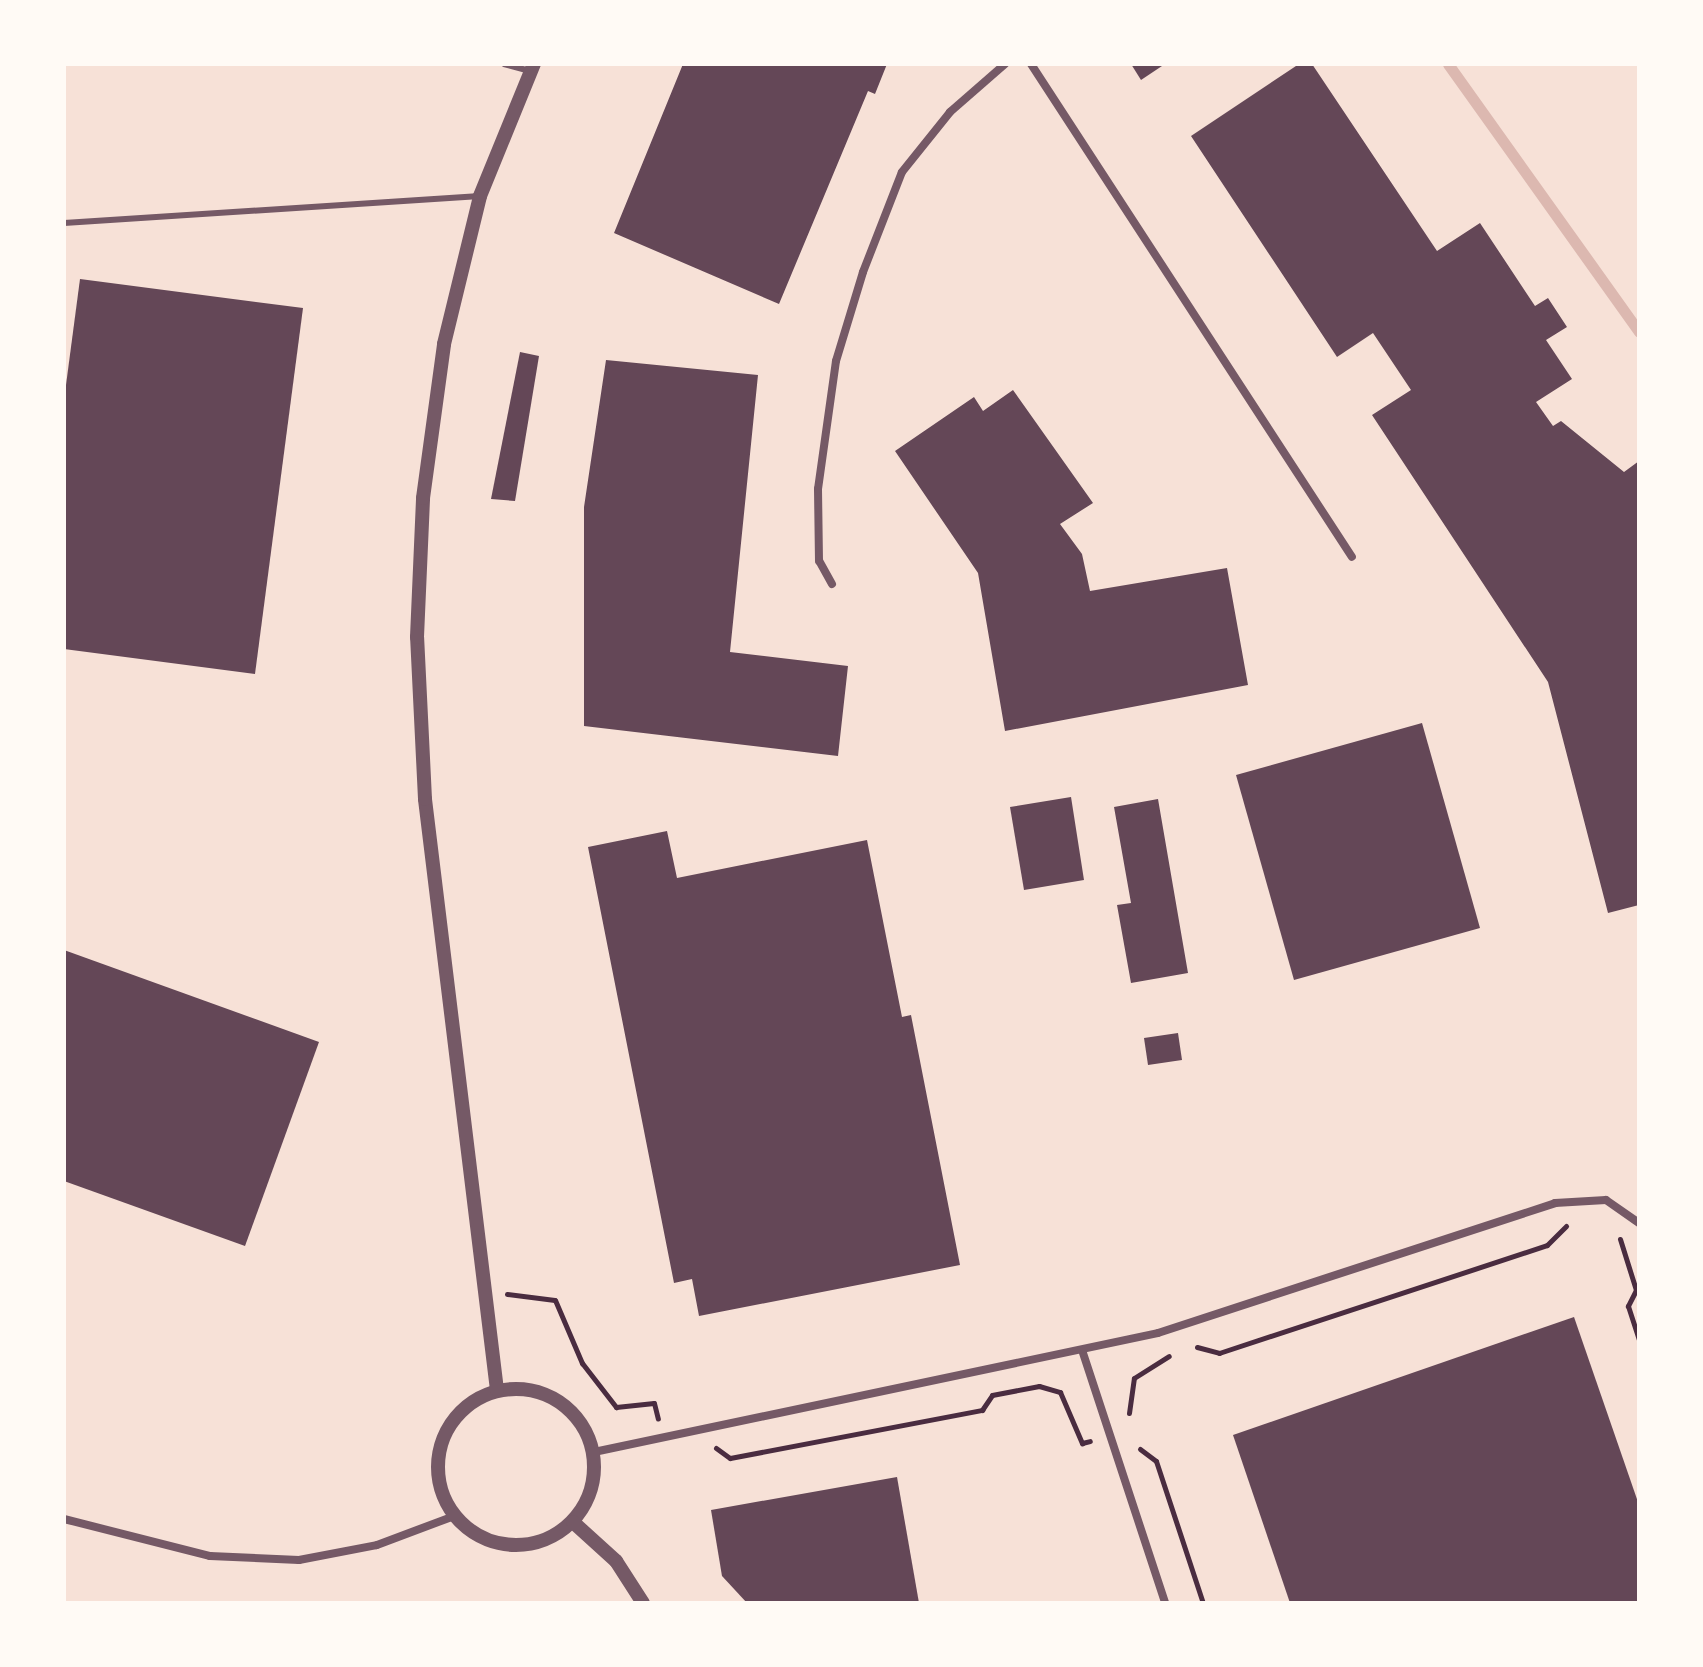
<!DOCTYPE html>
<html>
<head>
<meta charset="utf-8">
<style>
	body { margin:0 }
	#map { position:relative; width:1703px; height:1667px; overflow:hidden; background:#f7e1d7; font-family:Montserrat,sans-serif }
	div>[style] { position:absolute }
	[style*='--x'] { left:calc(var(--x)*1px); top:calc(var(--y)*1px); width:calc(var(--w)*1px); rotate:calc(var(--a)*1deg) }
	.stream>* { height:11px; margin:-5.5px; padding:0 5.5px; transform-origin:5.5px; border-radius:5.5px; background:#dcb8b0 }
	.building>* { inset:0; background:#644757 }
	.path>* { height:5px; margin:-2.5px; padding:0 2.5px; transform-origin:2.5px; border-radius:2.5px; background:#4a2c40 }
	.service>* { height:6px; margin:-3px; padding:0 3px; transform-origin:3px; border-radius:3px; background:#755966 }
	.minor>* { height:8px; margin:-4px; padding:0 4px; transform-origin:4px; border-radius:4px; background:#755966 }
	.tertiary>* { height:14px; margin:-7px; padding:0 7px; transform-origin:7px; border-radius:7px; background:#755966 }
	.tertiary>.ring { margin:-7px; padding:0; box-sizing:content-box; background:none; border:14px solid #755966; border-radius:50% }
	span { translate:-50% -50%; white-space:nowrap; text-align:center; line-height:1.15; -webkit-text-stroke:8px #fffaf5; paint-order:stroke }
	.frame { position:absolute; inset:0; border:66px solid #fffaf5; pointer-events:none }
</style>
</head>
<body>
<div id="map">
	<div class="stream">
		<div style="--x:1448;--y:64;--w:329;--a:54.5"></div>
	</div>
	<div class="building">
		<div style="clip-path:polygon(683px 64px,887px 64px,875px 94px,868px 91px,779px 304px,614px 233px)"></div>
		<div style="clip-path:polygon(1131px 64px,1165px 64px,1141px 80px)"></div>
		<div style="clip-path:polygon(1299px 64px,1312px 64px,1437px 251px,1480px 223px,1535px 306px,1548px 298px,1567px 327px,1546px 340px,1572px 379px,1536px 402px,1553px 426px,1561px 421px,1624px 472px,1639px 461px,1639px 905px,1608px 913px,1548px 682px,1372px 415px,1411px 390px,1373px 333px,1337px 357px,1191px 136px)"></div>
		<div style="clip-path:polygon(80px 279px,303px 308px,255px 674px,64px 649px,64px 400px)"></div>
		<div style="clip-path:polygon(520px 352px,539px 356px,515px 501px,491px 499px)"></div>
		<div style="clip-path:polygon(606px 360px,758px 375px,730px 652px,848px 666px,838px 756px,584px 726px,584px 507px)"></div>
		<div style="clip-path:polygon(1013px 390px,1093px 503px,1060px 524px,1082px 554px,1090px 591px,1227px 568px,1248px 685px,1005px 731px,978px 573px,895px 451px,974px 397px,983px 411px)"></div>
		<div style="clip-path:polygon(1422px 723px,1480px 928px,1294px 980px,1236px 775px)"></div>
		<div style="clip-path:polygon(1071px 797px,1084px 880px,1024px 890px,1010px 807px)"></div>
		<div style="clip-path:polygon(1158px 799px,1188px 973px,1131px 983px,1117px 905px,1131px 903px,1114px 807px)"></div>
		<div style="clip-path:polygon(667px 831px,677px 878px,867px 840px,902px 1017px,911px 1015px,960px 1265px,699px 1316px,692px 1279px,674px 1283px,588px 847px)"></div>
		<div style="clip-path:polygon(64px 950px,319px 1042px,245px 1246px,64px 1181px)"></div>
		<div style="clip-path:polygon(1178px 1033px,1182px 1060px,1148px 1065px,1144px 1038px)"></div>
		<div style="clip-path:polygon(1574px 1317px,1639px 1505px,1639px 1603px,1290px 1603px,1233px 1435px)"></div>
		<div style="clip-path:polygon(897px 1477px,919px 1603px,747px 1603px,722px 1576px,711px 1510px)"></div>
	</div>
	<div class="path">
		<div style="--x:1620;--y:1239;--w:53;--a:72.6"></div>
		<div style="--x:1636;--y:1290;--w:18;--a:117"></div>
		<div style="--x:1628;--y:1306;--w:35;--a:72"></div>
		<div style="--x:507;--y:1294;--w:48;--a:7.1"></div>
		<div style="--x:555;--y:1300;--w:69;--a:66.8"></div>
		<div style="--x:582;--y:1363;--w:56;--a:52.3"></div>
		<div style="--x:616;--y:1407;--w:38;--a:-6"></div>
		<div style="--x:654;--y:1403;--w:16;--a:76"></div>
		<div style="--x:1197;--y:1347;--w:23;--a:15"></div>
		<div style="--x:1219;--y:1353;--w:345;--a:-18.2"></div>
		<div style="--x:1547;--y:1245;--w:27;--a:-45"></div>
		<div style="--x:1129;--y:1413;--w:35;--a:-82"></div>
		<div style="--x:1134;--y:1378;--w:41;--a:-32.2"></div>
		<div style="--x:716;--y:1448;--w:17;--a:36"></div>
		<div style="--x:730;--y:1458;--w:257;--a:-10.8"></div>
		<div style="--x:982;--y:1410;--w:18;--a:-56"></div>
		<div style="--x:992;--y:1395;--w:48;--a:-10.8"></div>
		<div style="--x:1039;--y:1386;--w:22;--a:16"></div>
		<div style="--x:1060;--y:1392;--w:56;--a:66.7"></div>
		<div style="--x:1082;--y:1443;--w:8;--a:-14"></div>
		<div style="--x:1140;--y:1449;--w:20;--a:37"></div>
		<div style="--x:1156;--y:1461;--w:150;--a:71.7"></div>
	</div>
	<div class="service">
		<div style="--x:504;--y:64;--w:28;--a:15"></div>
		<div style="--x:64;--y:223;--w:417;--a:-3.7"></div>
	</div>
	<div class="minor">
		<div style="--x:1031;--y:64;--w:588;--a:56.93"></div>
		<div style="--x:832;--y:584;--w:26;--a:-119"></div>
		<div style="--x:819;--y:561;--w:72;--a:-90.8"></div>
		<div style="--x:818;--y:489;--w:129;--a:-82"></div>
		<div style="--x:836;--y:361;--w:93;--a:-73.1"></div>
		<div style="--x:863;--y:272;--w:107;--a:-68.7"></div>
		<div style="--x:902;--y:172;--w:77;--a:-51.3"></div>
		<div style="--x:950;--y:112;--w:73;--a:-41.1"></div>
		<div style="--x:1083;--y:1353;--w:263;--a:71.8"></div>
		<div style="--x:594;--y:1452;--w:576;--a:-11.91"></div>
		<div style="--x:1158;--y:1333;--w:418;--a:-18.1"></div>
		<div style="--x:1555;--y:1203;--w:51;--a:-3.4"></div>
		<div style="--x:1606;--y:1200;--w:40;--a:34.9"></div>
		<div style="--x:64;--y:1519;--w:151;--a:14.2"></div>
		<div style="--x:210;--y:1556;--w:89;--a:2.6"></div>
		<div style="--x:299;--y:1560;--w:79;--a:-10.9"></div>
		<div style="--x:377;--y:1545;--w:82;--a:-20.6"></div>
	</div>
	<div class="tertiary">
		<div class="ring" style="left:438px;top:1389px;width:142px;height:142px"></div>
		<div style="--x:497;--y:1390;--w:595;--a:-96.95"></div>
		<div style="--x:425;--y:799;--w:162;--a:-92.8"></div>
		<div style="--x:417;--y:637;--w:139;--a:-87.5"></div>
		<div style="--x:423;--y:498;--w:155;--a:-82.2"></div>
		<div style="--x:444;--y:344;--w:152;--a:-76.3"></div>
		<div style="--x:480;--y:196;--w:143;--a:-67.8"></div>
		<div style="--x:573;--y:1522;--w:58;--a:42.2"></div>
		<div style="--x:616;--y:1561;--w:50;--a:57.3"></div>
	</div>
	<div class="frame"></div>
</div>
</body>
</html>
